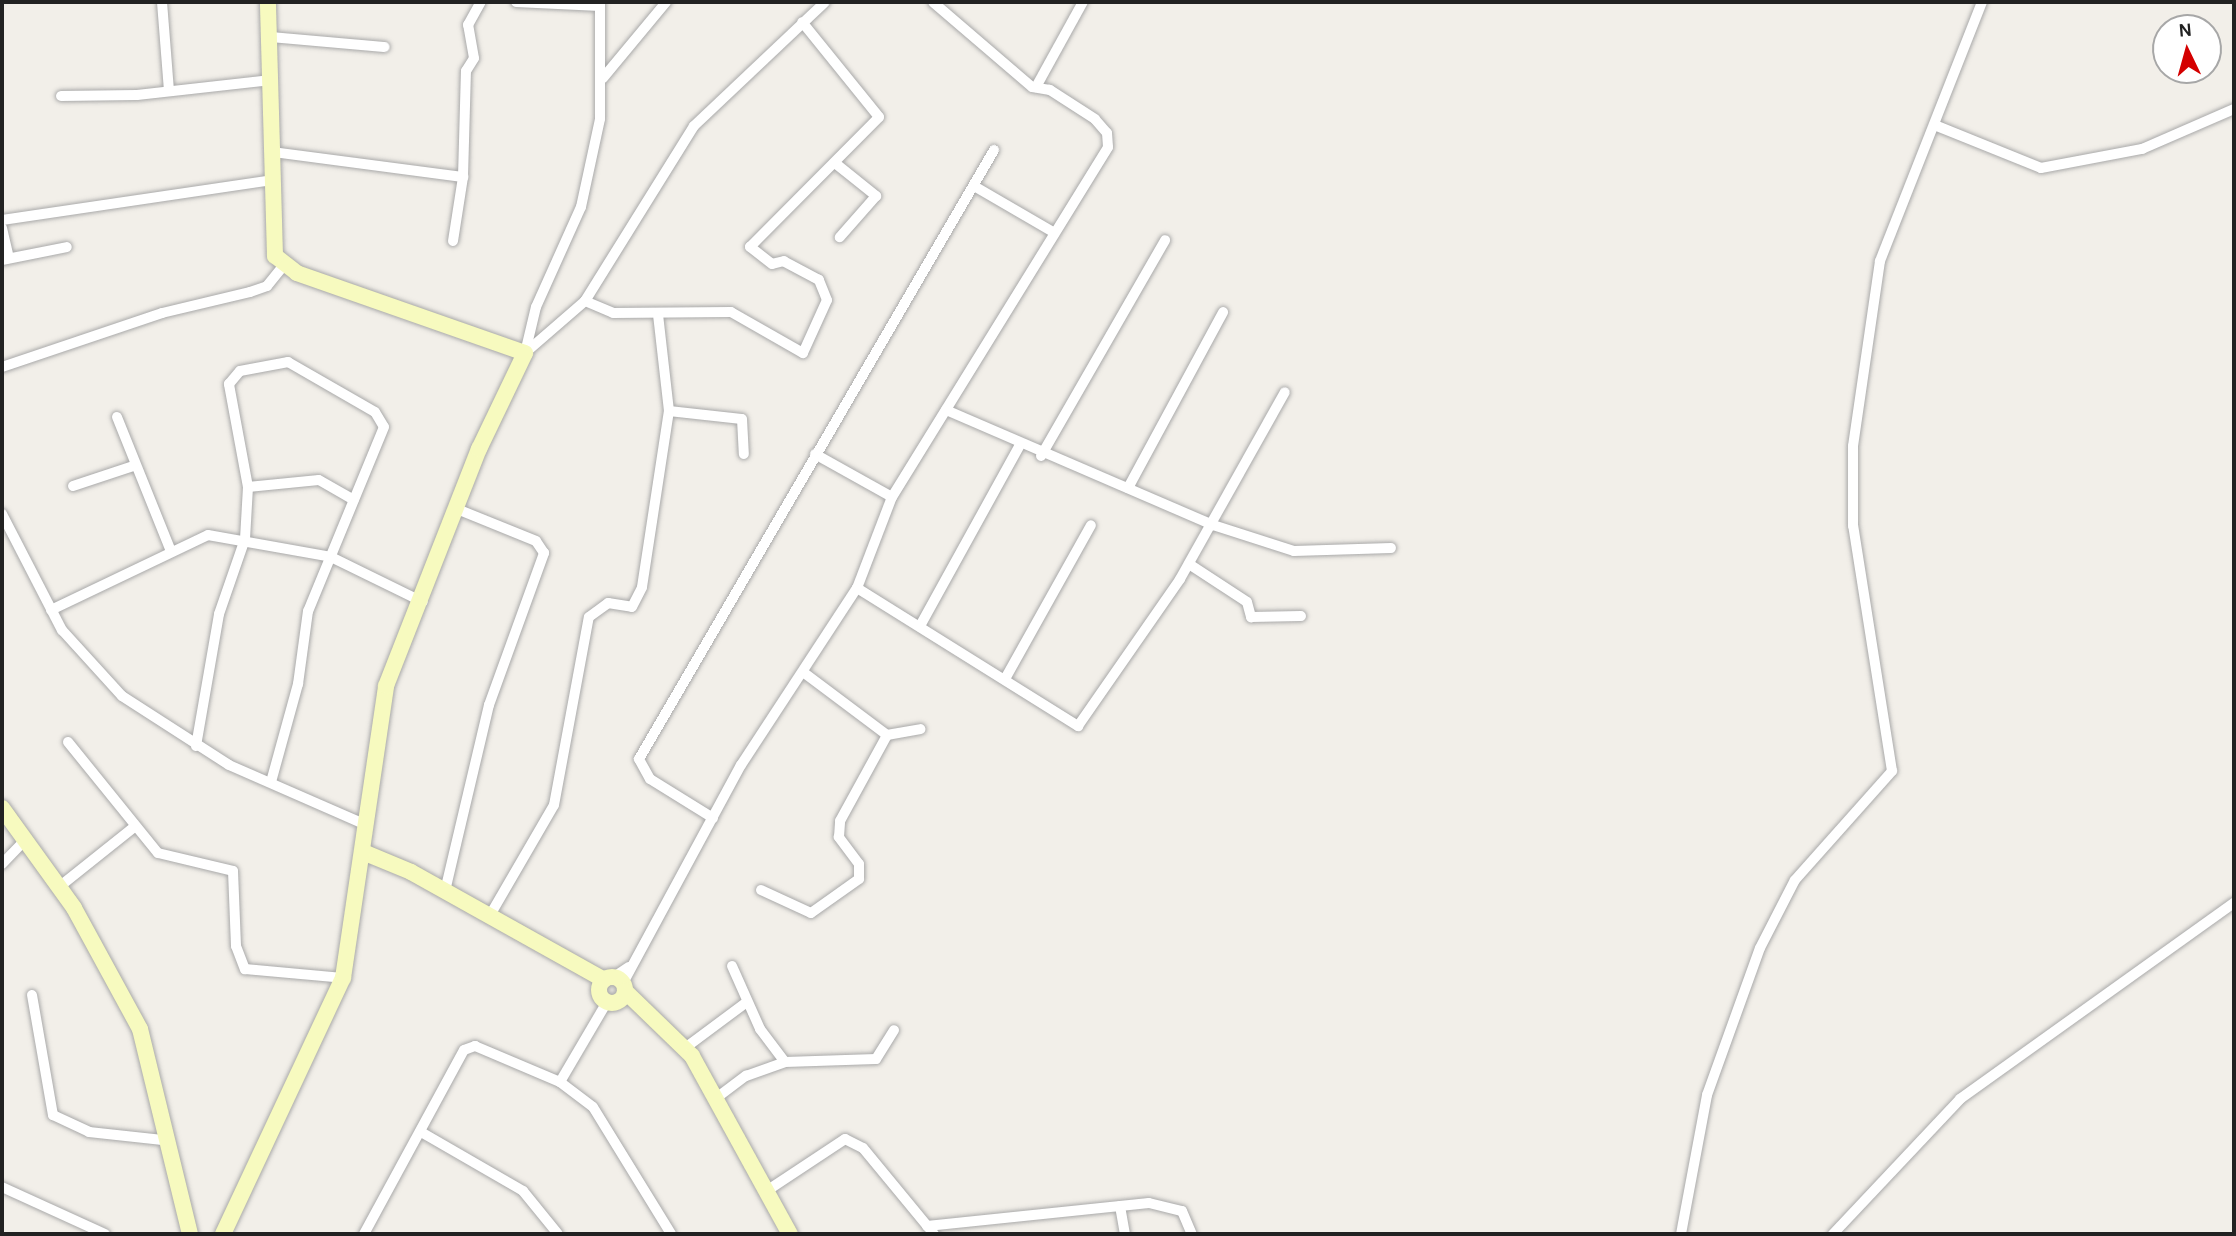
<!DOCTYPE html>
<html>
<head>
<meta charset="utf-8">
<style>
	body { margin:0 }
	#map { position:relative; width:2236px; height:1236px; overflow:hidden; background:#f2efe9; font-family:Karla,sans-serif }
	div>[style] { position:absolute }
	[style*='--x'] { left:calc(var(--x)*1px); top:calc(var(--y)*1px); width:calc(var(--w)*1px); rotate:calc(var(--a)*1deg) }
	.roads { filter:drop-shadow(0 0 2px #a9a9a9) drop-shadow(0 0 2px #a9a9a9) }
	.street>* { height:10px; margin:-5px; padding:0 5px; transform-origin:5px; border-radius:5px; background:#fff }
	.secondary>* { height:16px; margin:-8px; padding:0 8px; transform-origin:8px; border-radius:8px; background:#f7fabf }
	.secondary>.ring { margin:-8px; padding:0; box-sizing:content-box; background:none; border:16px solid #f7fabf; border-radius:50% }
	span { translate:-50% -50%; white-space:nowrap; text-align:center; line-height:1.15; -webkit-text-stroke:5px #fff; paint-order:stroke }
	.frame { position:absolute; inset:0; border:4px solid #222; pointer-events:none }
	.north { position:absolute; left:2152px; top:14px; width:70px; height:70px; box-sizing:border-box; background:#fff; border:2px solid #a7a7a7; border-radius:50%; rotate:355deg; font-size:19px; font-weight:700; line-height:28px; text-align:center; color:#222 }
	.north::after { content:''; display:block; margin:auto; width:24px; height:32px; background:#d40000; clip-path:polygon(50% 0,100% 100%,50% 72%,0 100%) }
</style>
</head>
<body>
<div id="map">
	<div class="roads">
		<div class="street">
			<div style="--x:162;--y:2;--w:89;--a:85.5"></div>
			<div style="--x:516;--y:2;--w:84;--a:2.7"></div>
			<div style="--x:270;--y:37;--w:115;--a:5"></div>
			<div style="--x:603;--y:78;--w:99;--a:-50.3"></div>
			<div style="--x:1036;--y:87;--w:97;--a:-61.1"></div>
			<div style="--x:61;--y:96;--w:76;--a:-0.8"></div>
			<div style="--x:137;--y:95;--w:135;--a:-6.4"></div>
			<div style="--x:1937;--y:126;--w:112;--a:22"></div>
			<div style="--x:2041;--y:168;--w:103;--a:-10.7"></div>
			<div style="--x:2142;--y:149;--w:100;--a:-23.5"></div>
			<div style="--x:273;--y:152;--w:192;--a:7.5"></div>
			<div style="--x:835;--y:163;--w:53;--a:38.8"></div>
			<div style="--x:876;--y:196;--w:55;--a:131.3"></div>
			<div style="--x:974;--y:186;--w:91;--a:30.2"></div>
			<div style="--x:2;--y:220;--w:273;--a:-8.4"></div>
			<div style="--x:2;--y:228;--w:31;--a:77"></div>
			<div style="--x:453;--y:241;--w:65;--a:-81.1"></div>
			<div style="--x:463;--y:177;--w:106;--a:-88.4"></div>
			<div style="--x:466;--y:71;--w:15;--a:-58"></div>
			<div style="--x:474;--y:58;--w:34;--a:-100"></div>
			<div style="--x:468;--y:25;--w:26;--a:-61"></div>
			<div style="--x:2;--y:260;--w:66;--a:-11.3"></div>
			<div style="--x:585;--y:301;--w:30;--a:23"></div>
			<div style="--x:613;--y:313;--w:118;--a:-0.5"></div>
			<div style="--x:731;--y:312;--w:83;--a:29.7"></div>
			<div style="--x:803;--y:353;--w:58;--a:-65.6"></div>
			<div style="--x:827;--y:300;--w:22;--a:-112"></div>
			<div style="--x:819;--y:280;--w:40;--a:-152"></div>
			<div style="--x:784;--y:261;--w:12;--a:166"></div>
			<div style="--x:772;--y:264;--w:28;--a:-142"></div>
			<div style="--x:750;--y:247;--w:183;--a:-45.2"></div>
			<div style="--x:879;--y:117;--w:122;--a:-129"></div>
			<div style="--x:525;--y:353;--w:79;--a:-40.9"></div>
			<div style="--x:585;--y:301;--w:206;--a:-58.1"></div>
			<div style="--x:694;--y:126;--w:180;--a:-43.4"></div>
			<div style="--x:525;--y:353;--w:47;--a:-76.6"></div>
			<div style="--x:536;--y:307;--w:110;--a:-65.8"></div>
			<div style="--x:581;--y:207;--w:90;--a:-77.8"></div>
			<div style="--x:600;--y:119;--w:117;--a:-90"></div>
			<div style="--x:2;--y:367;--w:169;--a:-18.6"></div>
			<div style="--x:162;--y:313;--w:90;--a:-13.4"></div>
			<div style="--x:250;--y:292;--w:18;--a:-19"></div>
			<div style="--x:267;--y:286;--w:27;--a:-51"></div>
			<div style="--x:946;--y:410;--w:291;--a:23.3"></div>
			<div style="--x:1213;--y:525;--w:85;--a:17.8"></div>
			<div style="--x:1294;--y:551;--w:97;--a:-1.8"></div>
			<div style="--x:669;--y:411;--w:73;--a:6.3"></div>
			<div style="--x:742;--y:419;--w:35;--a:87"></div>
			<div style="--x:117;--y:417;--w:144;--a:68.1"></div>
			<div style="--x:815;--y:454;--w:88;--a:29.2"></div>
			<div style="--x:1041;--y:456;--w:249;--a:-60.1"></div>
			<div style="--x:73;--y:486;--w:66;--a:-18.4"></div>
			<div style="--x:248;--y:487;--w:71;--a:-5.6"></div>
			<div style="--x:319;--y:480;--w:40;--a:29.7"></div>
			<div style="--x:1128;--y:488;--w:200;--a:-61.6"></div>
			<div style="--x:2;--y:514;--w:131;--a:62.7"></div>
			<div style="--x:62;--y:630;--w:89;--a:47.7"></div>
			<div style="--x:122;--y:696;--w:127;--a:32.8"></div>
			<div style="--x:229;--y:765;--w:147;--a:23.6"></div>
			<div style="--x:1189;--y:564;--w:69;--a:33.2"></div>
			<div style="--x:1247;--y:602;--w:16;--a:75"></div>
			<div style="--x:1251;--y:617;--w:50;--a:-1.1"></div>
			<div style="--x:857;--y:588;--w:261;--a:32"></div>
			<div style="--x:1078;--y:726;--w:179;--a:-55.2"></div>
			<div style="--x:1180;--y:579;--w:214;--a:-60.7"></div>
			<div style="--x:51;--y:610;--w:174;--a:-25.5"></div>
			<div style="--x:208;--y:535;--w:125;--a:10.1"></div>
			<div style="--x:331;--y:557;--w:102;--a:26.1"></div>
			<div style="--x:920;--y:626;--w:205;--a:-61.1"></div>
			<div style="--x:803;--y:672;--w:105;--a:36.9"></div>
			<div style="--x:887;--y:735;--w:34;--a:-10"></div>
			<div style="--x:1005;--y:679;--w:176;--a:-60.8"></div>
			<div style="--x:68;--y:742;--w:143;--a:51"></div>
			<div style="--x:158;--y:853;--w:77;--a:13.5"></div>
			<div style="--x:233;--y:871;--w:75;--a:87.7"></div>
			<div style="--x:236;--y:946;--w:25;--a:69"></div>
			<div style="--x:245;--y:969;--w:98;--a:5.2"></div>
			<div style="--x:196;--y:746;--w:134;--a:-80.1"></div>
			<div style="--x:219;--y:614;--w:79;--a:-70.9"></div>
			<div style="--x:245;--y:539;--w:52;--a:-86.7"></div>
			<div style="--x:248;--y:487;--w:105;--a:-100.5"></div>
			<div style="--x:229;--y:384;--w:17;--a:-50"></div>
			<div style="--x:240;--y:371;--w:49;--a:-10.6"></div>
			<div style="--x:288;--y:362;--w:100;--a:29.9"></div>
			<div style="--x:375;--y:412;--w:17;--a:59"></div>
			<div style="--x:384;--y:427;--w:199;--a:112.4"></div>
			<div style="--x:308;--y:611;--w:74;--a:97.8"></div>
			<div style="--x:298;--y:684;--w:102;--a:105.4"></div>
			<div style="--x:713;--y:818;--w:74;--a:-148.2"></div>
			<div style="--x:650;--y:779;--w:23;--a:-119"></div>
			<div style="--x:639;--y:759;--w:705;--a:-59.76"></div>
			<div style="--x:2;--y:864;--w:29;--a:-46"></div>
			<div style="--x:59;--y:887;--w:95;--a:-38.6"></div>
			<div style="--x:761;--y:890;--w:55;--a:24.7"></div>
			<div style="--x:811;--y:913;--w:59;--a:-35.3"></div>
			<div style="--x:859;--y:879;--w:15;--a:-90"></div>
			<div style="--x:859;--y:864;--w:34;--a:-127"></div>
			<div style="--x:839;--y:837;--w:16;--a:-86"></div>
			<div style="--x:840;--y:821;--w:98;--a:-61.3"></div>
			<div style="--x:445;--y:891;--w:191;--a:-76.7"></div>
			<div style="--x:489;--y:705;--w:162;--a:-70.1"></div>
			<div style="--x:544;--y:553;--w:14;--a:-124"></div>
			<div style="--x:536;--y:541;--w:85;--a:-157.9"></div>
			<div style="--x:489;--y:917;--w:129;--a:-59.9"></div>
			<div style="--x:554;--y:805;--w:191;--a:-79.5"></div>
			<div style="--x:589;--y:617;--w:24;--a:-36"></div>
			<div style="--x:608;--y:603;--w:24;--a:9"></div>
			<div style="--x:632;--y:607;--w:22;--a:-63"></div>
			<div style="--x:642;--y:587;--w:178;--a:-81.3"></div>
			<div style="--x:669;--y:411;--w:97;--a:-96.5"></div>
			<div style="--x:732;--y:966;--w:69;--a:66"></div>
			<div style="--x:760;--y:1029;--w:41;--a:52.9"></div>
			<div style="--x:614;--y:977;--w:18;--a:-34"></div>
			<div style="--x:623;--y:983;--w:248;--a:-61.6"></div>
			<div style="--x:741;--y:765;--w:212;--a:-56.8"></div>
			<div style="--x:857;--y:588;--w:97;--a:-69"></div>
			<div style="--x:892;--y:497;--w:411;--a:-58.3"></div>
			<div style="--x:1108;--y:147;--w:14;--a:-94"></div>
			<div style="--x:1107;--y:133;--w:18;--a:-131"></div>
			<div style="--x:1095;--y:119;--w:54;--a:-147.2"></div>
			<div style="--x:1050;--y:90;--w:18;--a:-171"></div>
			<div style="--x:1032;--y:87;--w:130;--a:-139.4"></div>
			<div style="--x:32;--y:995;--w:122;--a:80.1"></div>
			<div style="--x:53;--y:1115;--w:40;--a:25"></div>
			<div style="--x:89;--y:1132;--w:74;--a:6.2"></div>
			<div style="--x:685;--y:1048;--w:77;--a:-36.6"></div>
			<div style="--x:560;--y:1082;--w:93;--a:-59.6"></div>
			<div style="--x:715;--y:1099;--w:39;--a:-37"></div>
			<div style="--x:746;--y:1076;--w:41;--a:-19.7"></div>
			<div style="--x:785;--y:1062;--w:91;--a:-1.9"></div>
			<div style="--x:876;--y:1059;--w:34;--a:-58"></div>
			<div style="--x:421;--y:1132;--w:118;--a:30"></div>
			<div style="--x:523;--y:1191;--w:55;--a:50.9"></div>
			<div style="--x:2;--y:1187;--w:113;--a:24.5"></div>
			<div style="--x:765;--y:1192;--w:96;--a:-33.5"></div>
			<div style="--x:845;--y:1139;--w:20;--a:27"></div>
			<div style="--x:863;--y:1148;--w:112;--a:50.5"></div>
			<div style="--x:1120;--y:1206;--w:28;--a:80"></div>
			<div style="--x:927;--y:1226;--w:223;--a:-5.9"></div>
			<div style="--x:1149;--y:1203;--w:34;--a:14"></div>
			<div style="--x:1182;--y:1211;--w:25;--a:67"></div>
			<div style="--x:364;--y:1234;--w:209;--a:-61.5"></div>
			<div style="--x:464;--y:1050;--w:12;--a:-20"></div>
			<div style="--x:475;--y:1046;--w:92;--a:23"></div>
			<div style="--x:560;--y:1082;--w:41;--a:37.1"></div>
			<div style="--x:593;--y:1107;--w:149;--a:58.4"></div>
			<div style="--x:1681;--y:1234;--w:141;--a:-79.4"></div>
			<div style="--x:1707;--y:1095;--w:156;--a:-70.2"></div>
			<div style="--x:1760;--y:948;--w:76;--a:-62.8"></div>
			<div style="--x:1795;--y:880;--w:146;--a:-48.3"></div>
			<div style="--x:1892;--y:771;--w:248;--a:-99"></div>
			<div style="--x:1853;--y:526;--w:80;--a:-90"></div>
			<div style="--x:1853;--y:446;--w:187;--a:-81.7"></div>
			<div style="--x:1880;--y:261;--w:278;--a:-68.5"></div>
			<div style="--x:1833;--y:1234;--w:185;--a:-46.7"></div>
			<div style="--x:1960;--y:1099;--w:337;--a:-35.6"></div>
		</div>
		<div class="secondary">
			<div style="--x:2;--y:808;--w:123;--a:54.2"></div>
			<div style="--x:74;--y:908;--w:138;--a:61.4"></div>
			<div style="--x:140;--y:1029;--w:211;--a:76.3"></div>
			<div style="--x:363;--y:852;--w:52;--a:22.6"></div>
			<div style="--x:411;--y:872;--w:221;--a:29.2"></div>
			<div class="ring" style="left:599px;top:977px;width:10px;height:10px"></div>
			<div style="--x:625;--y:991;--w:93;--a:44.1"></div>
			<div style="--x:692;--y:1056;--w:203;--a:61.2"></div>
			<div style="--x:223;--y:1234;--w:283;--a:-64.9"></div>
			<div style="--x:343;--y:978;--w:295;--a:-81.6"></div>
			<div style="--x:386;--y:686;--w:255;--a:-68.6"></div>
			<div style="--x:479;--y:449;--w:106;--a:-64.4"></div>
			<div style="--x:525;--y:353;--w:242;--a:-160.7"></div>
			<div style="--x:297;--y:273;--w:28;--a:-142"></div>
			<div style="--x:275;--y:256;--w:254;--a:-91.6"></div>
		</div>
	</div>
	<div class="frame"></div>
	<div class="north">N</div>
</div>
</body>
</html>
